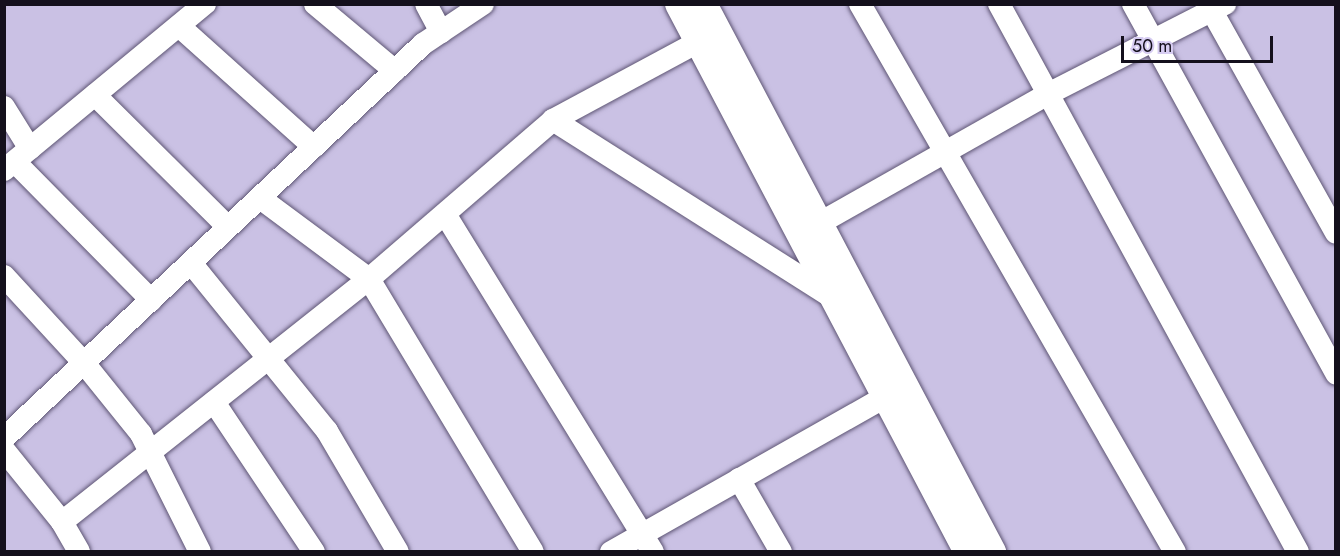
<!DOCTYPE html>
<html>
<head>
<meta charset="utf-8">
<style>
	body { margin:0 }
	#map { position:relative; width:1340px; height:556px; overflow:hidden; background:#cac1e4; font-family:Jost,sans-serif }
	div>[style] { position:absolute }
	[style*='--x'] { left:calc(var(--x)*1px); top:calc(var(--y)*1px); width:calc(var(--w)*1px); rotate:calc(var(--a)*1deg) }
	.roads { filter:drop-shadow(0 0 2px #5e5574) drop-shadow(0 0 2px #5e5574) }
	.minor>* { height:22px; margin:-11px; padding:0 11px; transform-origin:11px; border-radius:11px; background:#fff }
	.tertiary>* { height:28px; margin:-14px; padding:0 14px; transform-origin:14px; border-radius:14px; background:#fff }
	span { translate:-50% -50%; white-space:nowrap; text-align:center; line-height:1.15; -webkit-text-stroke:6px #d7cdf2; paint-order:stroke }
	.frame { position:absolute; inset:0; border:6px solid #14101c; pointer-events:none }
	.scale { position:absolute; left:1121px; top:36px; width:152px; height:27px; box-sizing:border-box; border:3px solid #14101c; border-top:0; padding-left:8px; font-size:18px; line-height:21px; white-space:nowrap; color:#14101c; -webkit-text-stroke:4px #d7cdf2; paint-order:stroke }
</style>
</head>
<body>
<div id="map">
	<div class="roads">
		<div class="minor">
			<div style="--x:315;--y:4;--w:104;--a:39.9"></div>
			<div style="--x:426;--y:4;--w:32;--a:62"></div>
			<div style="--x:860;--y:4;--w:632;--a:60.11"></div>
			<div style="--x:999;--y:4;--w:624;--a:61.38"></div>
			<div style="--x:1133;--y:4;--w:422;--a:61.2"></div>
			<div style="--x:1208;--y:4;--w:262;--a:60.8"></div>
			<div style="--x:179;--y:26;--w:181;--a:41.9"></div>
			<div style="--x:95;--y:95;--w:187;--a:44.8"></div>
			<div style="--x:4;--y:107;--w:49;--a:58.2"></div>
			<div style="--x:553;--y:120;--w:334;--a:32.4"></div>
			<div style="--x:15;--y:162;--w:194;--a:45.4"></div>
			<div style="--x:4;--y:170;--w:261;--a:-39.6"></div>
			<div style="--x:260;--y:198;--w:136;--a:36.6"></div>
			<div style="--x:369;--y:279;--w:318;--a:59"></div>
			<div style="--x:445;--y:214;--w:397;--a:58.4"></div>
			<div style="--x:804;--y:232;--w:280;--a:-29.5"></div>
			<div style="--x:1048;--y:94;--w:199;--a:-27"></div>
			<div style="--x:191;--y:263;--w:216;--a:51"></div>
			<div style="--x:327;--y:431;--w:140;--a:59.6"></div>
			<div style="--x:4;--y:276;--w:118;--a:47.4"></div>
			<div style="--x:84;--y:363;--w:91;--a:51.2"></div>
			<div style="--x:141;--y:434;--w:132;--a:63.4"></div>
			<div style="--x:214;--y:402;--w:180;--a:56.3"></div>
			<div style="--x:4;--y:438;--w:575;--a:-43.24"></div>
			<div style="--x:423;--y:44;--w:72;--a:-33.7"></div>
			<div style="--x:4;--y:450;--w:92;--a:51.1"></div>
			<div style="--x:62;--y:522;--w:392;--a:-38.4"></div>
			<div style="--x:369;--y:279;--w:243;--a:-40.8"></div>
			<div style="--x:553;--y:120;--w:165;--a:-28.3"></div>
			<div style="--x:739;--y:479;--w:84;--a:60.1"></div>
			<div style="--x:62;--y:522;--w:34;--a:60"></div>
			<div style="--x:611;--y:552;--w:315;--a:-29.5"></div>
		</div>
		<div class="tertiary">
			<div style="--x:679;--y:4;--w:620;--a:62.19"></div>
			<div style="--x:703;--y:4;--w:620;--a:62.19"></div>
		</div>
	</div>
	<div class="frame"></div>
	<div class="scale">50 m</div>
</div>
</body>
</html>
